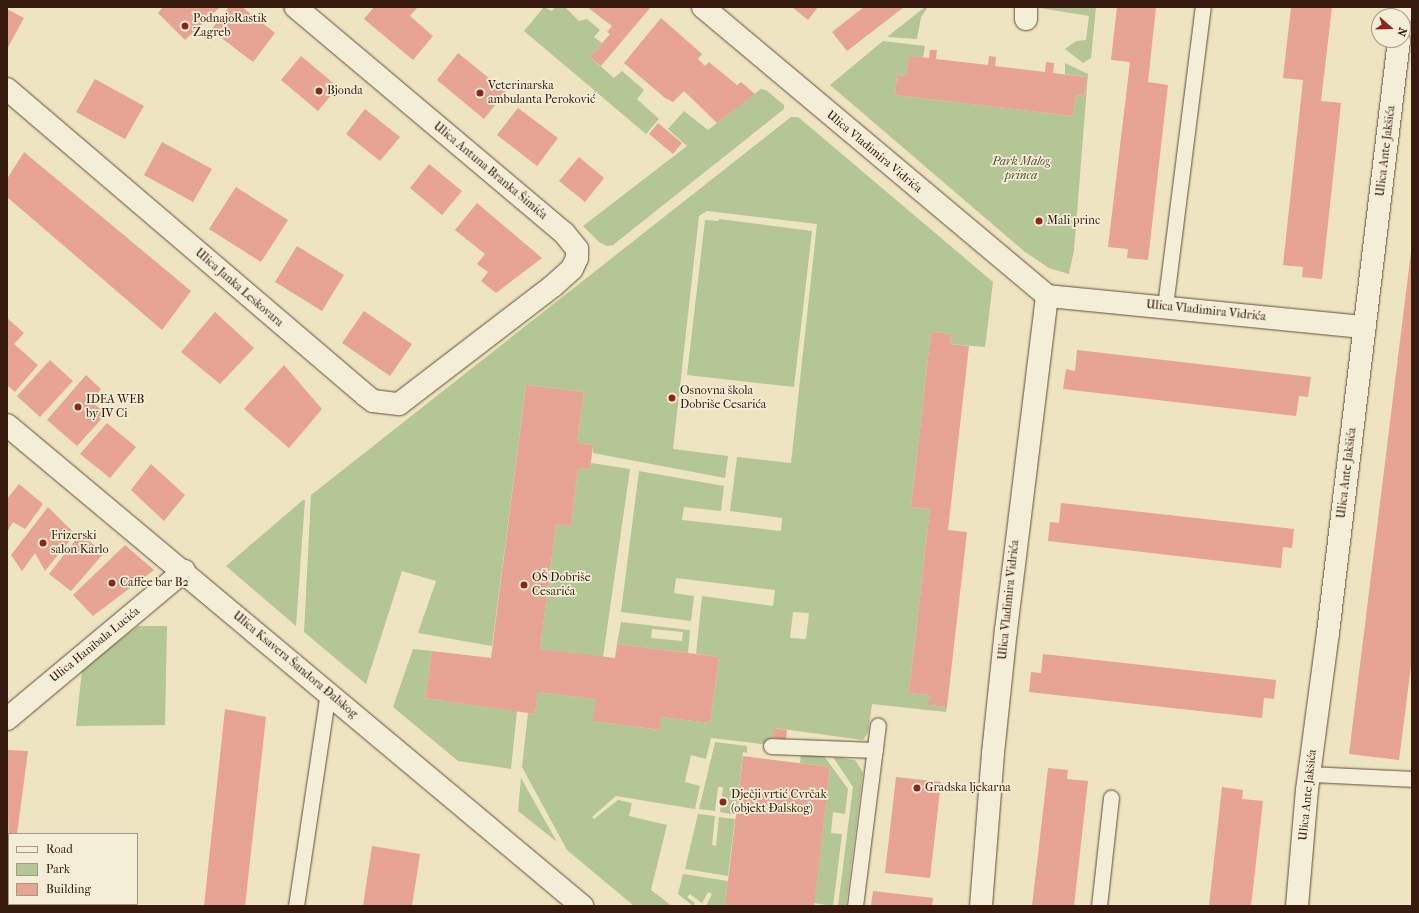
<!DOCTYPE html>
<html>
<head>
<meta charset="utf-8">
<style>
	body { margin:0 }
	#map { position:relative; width:1419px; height:913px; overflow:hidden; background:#eee4c1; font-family:"IM FELL French Canon",serif }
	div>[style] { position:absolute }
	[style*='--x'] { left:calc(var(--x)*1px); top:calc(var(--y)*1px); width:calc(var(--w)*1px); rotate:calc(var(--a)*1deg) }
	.green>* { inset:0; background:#b4c596 }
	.building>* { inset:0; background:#e7a393 }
	.roads { filter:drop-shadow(0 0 1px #634c3a) drop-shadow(0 0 1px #634c3a) }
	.service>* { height:15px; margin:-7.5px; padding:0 7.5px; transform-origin:7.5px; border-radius:7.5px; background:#f4edd7 }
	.minor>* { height:22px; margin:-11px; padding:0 11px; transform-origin:11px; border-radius:11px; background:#f4edd7 }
	.dots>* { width:11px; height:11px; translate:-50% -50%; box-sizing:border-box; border:2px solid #f4edd7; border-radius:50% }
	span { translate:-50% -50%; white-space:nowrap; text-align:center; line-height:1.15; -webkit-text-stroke:3.5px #f4edd7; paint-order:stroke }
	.poi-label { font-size:12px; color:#351a0d }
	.left { translate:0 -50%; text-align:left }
	.street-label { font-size:12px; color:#351a0d }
	.park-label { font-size:12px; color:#5b4d36; font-style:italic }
	.frame { position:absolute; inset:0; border:8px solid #351a0d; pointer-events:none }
	.legend { position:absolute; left:8px; top:833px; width:130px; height:72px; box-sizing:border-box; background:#f4edd7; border:1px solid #a89986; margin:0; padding:5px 7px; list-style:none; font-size:12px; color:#351a0d }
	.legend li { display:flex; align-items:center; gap:8px; height:20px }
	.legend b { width:20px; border:1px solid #a89986 }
	.north { position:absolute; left:1371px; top:8px; width:40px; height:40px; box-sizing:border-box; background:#f4edd7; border:1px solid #a89986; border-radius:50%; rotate:110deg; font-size:11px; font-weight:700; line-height:16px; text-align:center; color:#351a0d }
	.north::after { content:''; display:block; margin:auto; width:14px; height:18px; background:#8f2418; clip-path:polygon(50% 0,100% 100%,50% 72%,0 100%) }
</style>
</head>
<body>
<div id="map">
	<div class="green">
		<div style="clip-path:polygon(544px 7px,552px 11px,555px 7px,565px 7px,579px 21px,587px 19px,600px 30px,594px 37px,602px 43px,590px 57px,614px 78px,622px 71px,644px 90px,637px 99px,659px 119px,646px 134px,524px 31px)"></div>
		<div style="clip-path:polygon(925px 7px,928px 7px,921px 17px,917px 39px,887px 37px)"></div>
		<div style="clip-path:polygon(1034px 7px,1096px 7px,1091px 58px,1083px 63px,1065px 49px,1076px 41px,1086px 40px,1089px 16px)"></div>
		<div style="clip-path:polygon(883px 41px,925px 46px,923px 58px,909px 56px,906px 76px,897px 75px,895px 95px,1073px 116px,1076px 95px,1084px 96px,1087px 77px,1065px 74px,1065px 63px,1088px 74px,1074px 250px,1069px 274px,1049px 268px,1025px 252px,830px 85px)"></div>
		<div style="clip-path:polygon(761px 89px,766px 90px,784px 105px,784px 109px,613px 245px,607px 246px,599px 242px,583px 226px,687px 146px,668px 129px,684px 111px,708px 130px)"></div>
		<div style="clip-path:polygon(evenodd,791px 117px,798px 117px,810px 127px,993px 282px,985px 347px,950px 344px,951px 334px,931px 332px,911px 507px,930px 509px,909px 693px,930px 695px,929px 705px,947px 707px,946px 712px,872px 704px,868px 733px,863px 740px,775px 728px,771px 745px,711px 738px,706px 759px,691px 755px,685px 782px,700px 786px,695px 809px,616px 796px,592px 817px,594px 819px,618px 800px,632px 803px,629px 816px,667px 825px,651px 890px,672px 906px,634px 906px,567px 850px,522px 767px,528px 713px,535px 714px,538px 692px,596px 699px,594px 721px,659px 730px,661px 717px,710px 723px,719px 657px,696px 654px,702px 596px,773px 606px,775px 590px,676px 578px,674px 593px,694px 596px,691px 621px,621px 612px,639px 471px,724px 486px,721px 511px,684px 507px,682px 520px,781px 531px,782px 518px,730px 511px,737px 457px,791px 463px,817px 224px,707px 211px,699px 216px,673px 449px,728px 456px,725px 478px,593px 453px,593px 445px,577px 442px,584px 392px,526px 385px,492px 646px,418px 633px,436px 581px,402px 571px,366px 684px,304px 632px,311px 495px,791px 117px,793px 612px,809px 613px,806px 639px,790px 638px,793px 612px)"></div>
		<div style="clip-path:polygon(719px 219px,812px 231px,794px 387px,687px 375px,705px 220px,719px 221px)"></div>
		<div style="clip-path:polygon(591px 463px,630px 469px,603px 657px,540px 649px,556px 524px,571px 526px,578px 468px,590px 469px)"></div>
		<div style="clip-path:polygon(303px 500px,305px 500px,296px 626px,226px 566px)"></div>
		<div style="clip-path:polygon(evenodd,621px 622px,690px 630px,688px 653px,617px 644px,621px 622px,652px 629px,683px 632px,682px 641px,651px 638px,652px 629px)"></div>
		<div style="clip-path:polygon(138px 626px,167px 626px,165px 725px,76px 726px,82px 670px)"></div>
		<div style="clip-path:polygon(413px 649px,432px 651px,425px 698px,517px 711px,511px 769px,458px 761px,393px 707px)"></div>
		<div style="clip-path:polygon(715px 742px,747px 746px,747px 753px,743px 752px,736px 815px,720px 812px,723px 787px,718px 787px,715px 811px,699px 809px)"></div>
		<div style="clip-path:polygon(801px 754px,824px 756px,848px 789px,845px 814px,833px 812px,831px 833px,842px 834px,833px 906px,814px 903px,830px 767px,800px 763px)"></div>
		<div style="clip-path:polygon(833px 757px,855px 760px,863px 772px,846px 906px,838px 906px,853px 787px)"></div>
		<div style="clip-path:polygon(521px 778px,557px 842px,518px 811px)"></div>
		<div style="clip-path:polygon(698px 814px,715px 816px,712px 845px,716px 846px,719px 817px,735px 819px,728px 876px,685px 869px)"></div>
		<div style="clip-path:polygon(683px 874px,728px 881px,725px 906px,706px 906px,712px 894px,708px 892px,702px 903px,690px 894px,687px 897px,695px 903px,693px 906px,678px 894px)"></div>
	</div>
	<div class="building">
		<div style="clip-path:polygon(163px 7px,220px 7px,185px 40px,158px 13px)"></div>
		<div style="clip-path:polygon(229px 7px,242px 7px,275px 33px,253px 62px,211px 30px)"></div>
		<div style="clip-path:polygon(374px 7px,418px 7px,410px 16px,433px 36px,413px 60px,364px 19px)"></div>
		<div style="clip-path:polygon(587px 7px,649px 7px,650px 8px,601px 66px,590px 57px,610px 34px,607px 32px,612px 26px)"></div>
		<div style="clip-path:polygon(792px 7px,818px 7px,808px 20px)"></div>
		<div style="clip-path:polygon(864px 7px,904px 7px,847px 51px,832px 32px)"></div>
		<div style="clip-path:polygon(1117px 7px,1156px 7px,1148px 82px,1168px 85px,1148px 260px,1127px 258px,1128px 249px,1108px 247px,1130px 62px,1111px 60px)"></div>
		<div style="clip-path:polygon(1291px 7px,1332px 7px,1321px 101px,1341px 103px,1322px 279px,1302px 277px,1303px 267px,1283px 265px,1303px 80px,1283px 78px)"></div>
		<div style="clip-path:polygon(7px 9px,24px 18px,7px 49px)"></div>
		<div style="clip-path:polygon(661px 18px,702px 54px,698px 59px,705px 66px,709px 62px,737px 85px,741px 82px,755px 94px,717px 123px,684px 91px,673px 102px,665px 98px,624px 63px)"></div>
		<div style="clip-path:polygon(930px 50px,937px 50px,936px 59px,988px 65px,989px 56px,996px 57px,995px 66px,1045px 72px,1046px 62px,1054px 63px,1053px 73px,1087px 77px,1084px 96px,1076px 95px,1073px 116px,895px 95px,897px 75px,906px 76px,909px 56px,929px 58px)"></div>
		<div style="clip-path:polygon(458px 53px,506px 92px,484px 119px,437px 80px)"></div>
		<div style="clip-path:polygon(301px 56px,338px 87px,318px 111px,281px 80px)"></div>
		<div style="clip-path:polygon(95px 79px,144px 106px,125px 139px,76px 112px)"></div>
		<div style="clip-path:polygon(518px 108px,558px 138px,537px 166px,497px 135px)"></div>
		<div style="clip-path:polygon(365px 109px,400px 137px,380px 161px,346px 134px)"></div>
		<div style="clip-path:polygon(658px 123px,682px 143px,673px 154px,649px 134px)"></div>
		<div style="clip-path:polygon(162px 142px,212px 169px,193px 202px,144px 175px)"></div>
		<div style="clip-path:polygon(24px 152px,191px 291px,162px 330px,7px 197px,7px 179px)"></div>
		<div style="clip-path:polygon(579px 157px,604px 178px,585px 202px,559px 181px)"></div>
		<div style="clip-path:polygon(429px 164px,462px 191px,442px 215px,410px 188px)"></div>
		<div style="clip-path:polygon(236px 187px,288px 220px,261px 262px,209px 229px)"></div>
		<div style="clip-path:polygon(477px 203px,542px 258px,496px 293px,481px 281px,488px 272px,477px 264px,485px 254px,455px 230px)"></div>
		<div style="clip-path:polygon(297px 246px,344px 275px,322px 311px,275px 282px)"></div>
		<div style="clip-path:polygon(1411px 252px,1412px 658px,1399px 760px,1349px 754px)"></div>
		<div style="clip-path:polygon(364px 311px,412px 344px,390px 376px,342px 343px)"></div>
		<div style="clip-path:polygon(215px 312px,254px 348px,220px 384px,181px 352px)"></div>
		<div style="clip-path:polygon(7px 318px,24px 333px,14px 344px,38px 365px,15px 392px,7px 385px)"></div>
		<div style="clip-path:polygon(931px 332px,951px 334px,950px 344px,969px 346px,948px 530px,967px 532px,947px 707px,928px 705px,930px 695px,909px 693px,930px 509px,911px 507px)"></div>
		<div style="clip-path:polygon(1077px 350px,1311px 377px,1308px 397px,1299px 396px,1296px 416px,1063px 389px,1066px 369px,1075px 371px)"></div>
		<div style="clip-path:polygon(50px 360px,73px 381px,40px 417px,17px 396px)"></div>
		<div style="clip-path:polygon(284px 365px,322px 409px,289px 448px,244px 409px)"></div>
		<div style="clip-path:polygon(86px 375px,101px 389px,91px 401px,106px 414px,77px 446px,47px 420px)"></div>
		<div style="clip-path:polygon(526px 385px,584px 392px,577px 442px,593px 445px,590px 469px,578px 468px,571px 526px,556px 524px,540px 649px,615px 658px,617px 644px,719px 657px,710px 723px,661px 717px,660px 730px,593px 721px,596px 699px,538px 692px,535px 714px,425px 698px,432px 651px,491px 658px)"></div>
		<div style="clip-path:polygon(107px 423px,136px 447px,110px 478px,80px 454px)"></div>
		<div style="clip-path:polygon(151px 464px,185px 495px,164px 521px,131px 490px)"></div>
		<div style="clip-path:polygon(19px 484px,43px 504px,25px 529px,13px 522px,7px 532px,7px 499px)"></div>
		<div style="clip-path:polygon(1061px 503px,1294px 529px,1292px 548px,1283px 547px,1281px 568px,1048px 541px,1050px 522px,1059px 523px)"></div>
		<div style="clip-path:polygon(48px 507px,75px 534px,45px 571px,35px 553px,22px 571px,11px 555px)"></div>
		<div style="clip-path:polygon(80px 534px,104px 553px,71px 591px,49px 574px)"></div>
		<div style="clip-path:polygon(125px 545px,154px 570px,93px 616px,73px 595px)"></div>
		<div style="clip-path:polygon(1043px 654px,1276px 680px,1274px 699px,1264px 698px,1262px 718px,1029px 692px,1031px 672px,1041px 673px)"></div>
		<div style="clip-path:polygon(225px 709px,266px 717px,245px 906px,204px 906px)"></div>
		<div style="clip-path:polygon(774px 728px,787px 730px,786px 740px,773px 738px)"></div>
		<div style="clip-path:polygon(7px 750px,28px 751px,17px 834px,9px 834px,9px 880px)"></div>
		<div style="clip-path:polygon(743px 756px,830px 767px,814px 906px,725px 906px)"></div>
		<div style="clip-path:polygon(1048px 768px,1068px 770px,1067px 779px,1088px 781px,1074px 906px,1032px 906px)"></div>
		<div style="clip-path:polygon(896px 777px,941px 782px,930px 878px,885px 873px)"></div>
		<div style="clip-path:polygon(1222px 787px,1243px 790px,1242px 799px,1263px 801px,1251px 906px,1209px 906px)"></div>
		<div style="clip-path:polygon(372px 846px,420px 854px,412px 906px,363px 906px)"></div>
		<div style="clip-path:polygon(873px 891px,933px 898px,932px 906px,871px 906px)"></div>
	</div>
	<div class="roads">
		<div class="service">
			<div style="--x:1165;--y:306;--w:301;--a:-82.8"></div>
			<div style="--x:771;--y:746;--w:104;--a:2.2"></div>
			<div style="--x:1310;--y:774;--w:102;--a:2.8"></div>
			<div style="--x:296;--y:906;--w:215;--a:-81.5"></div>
			<div style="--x:855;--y:906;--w:182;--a:-82.8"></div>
			<div style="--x:1099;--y:906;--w:109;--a:-83.7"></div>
		</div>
		<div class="minor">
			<div style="--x:703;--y:7;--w:449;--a:40"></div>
			<div style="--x:1047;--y:296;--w:319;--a:5.6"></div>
			<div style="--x:1401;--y:16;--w:9;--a:-84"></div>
			<div style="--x:1026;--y:19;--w:12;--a:-90"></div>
			<div style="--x:7;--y:89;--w:471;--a:40.5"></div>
			<div style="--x:365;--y:395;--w:10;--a:37"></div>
			<div style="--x:373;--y:401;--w:26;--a:7"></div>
			<div style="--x:399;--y:404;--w:194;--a:-37.5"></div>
			<div style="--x:553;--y:286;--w:25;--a:-42"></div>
			<div style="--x:572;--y:269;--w:12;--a:-66"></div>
			<div style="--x:577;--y:258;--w:9;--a:-90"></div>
			<div style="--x:577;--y:249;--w:21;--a:-129"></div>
			<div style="--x:564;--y:233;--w:351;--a:-139.9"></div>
			<div style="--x:7;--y:425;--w:750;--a:39.91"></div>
			<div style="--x:7;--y:719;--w:231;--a:-39.9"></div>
			<div style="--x:981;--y:906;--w:153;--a:-85.5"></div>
			<div style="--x:993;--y:753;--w:124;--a:-84"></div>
			<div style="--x:1006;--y:630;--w:337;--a:-83"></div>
			<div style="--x:1297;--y:906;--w:116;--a:-85.1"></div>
			<div style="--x:1307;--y:790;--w:158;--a:-82.4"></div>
			<div style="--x:1328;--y:633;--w:597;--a:-83.17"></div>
		</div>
	</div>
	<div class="dots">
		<div style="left:185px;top:26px;background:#8f2418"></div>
		<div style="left:319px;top:91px;background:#8f2418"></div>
		<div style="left:480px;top:93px;background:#8f2418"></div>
		<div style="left:1039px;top:221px;background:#8f2418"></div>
		<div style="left:672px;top:398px;background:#8f2418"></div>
		<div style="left:78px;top:407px;background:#8f2418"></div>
		<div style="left:43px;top:543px;background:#8f2418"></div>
		<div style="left:112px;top:583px;background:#8f2418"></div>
		<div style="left:524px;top:585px;background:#8f2418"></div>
		<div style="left:917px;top:788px;background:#8f2418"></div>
		<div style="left:723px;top:802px;background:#8f2418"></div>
	</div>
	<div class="poi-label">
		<span class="left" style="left:193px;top:26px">PodnajoRastik<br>Zagreb</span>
		<span class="left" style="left:488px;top:93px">Veterinarska<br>ambulanta Peroković</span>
		<span class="left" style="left:327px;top:91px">Bjonda</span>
		<span class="left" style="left:1047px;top:221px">Mali princ</span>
		<span class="left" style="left:680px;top:398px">Osnovna škola<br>Dobriše Cesarića</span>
		<span class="left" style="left:86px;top:407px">IDEA WEB<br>by IV Ci</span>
		<span class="left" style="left:51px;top:543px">Frizerski<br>salon Karlo</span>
		<span class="left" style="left:532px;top:585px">OŠ Dobriše<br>Cesarića</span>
		<span class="left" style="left:120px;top:583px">Caffee bar B2</span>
		<span class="left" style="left:925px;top:788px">Gradska ljekarna</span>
		<span class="left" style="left:731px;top:802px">Dječji vrtić Cvrčak<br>(objekt Đalskog)</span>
	</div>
	<div class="street-label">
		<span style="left:1386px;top:151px;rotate:-83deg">Ulica Ante Jakšića</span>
		<span style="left:874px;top:152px;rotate:40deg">Ulica Vladimira Vidrića</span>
		<span style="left:490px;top:171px;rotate:40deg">Ulica Antuna Branka Šimića</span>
		<span style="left:239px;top:288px;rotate:41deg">Ulica Janka Leskovara</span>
		<span style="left:1206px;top:311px;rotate:6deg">Ulica Vladimira Vidrića</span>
		<span style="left:1347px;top:473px;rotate:-83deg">Ulica Ante Jakšića</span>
		<span style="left:1009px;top:600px;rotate:-84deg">Ulica Vladimira Vidrića</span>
		<span style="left:95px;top:645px;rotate:-39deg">Ulica Hanibala Lucića</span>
		<span style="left:295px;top:665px;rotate:40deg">Ulica Ksavera Šandora Đalskog</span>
		<span style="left:1308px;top:795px;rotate:-84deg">Ulica Ante Jakšića</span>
	</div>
	<div class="park-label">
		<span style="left:1021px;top:169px">Park Malog<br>princa</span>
	</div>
	<div class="frame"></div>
	<ul class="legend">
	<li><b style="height:5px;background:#f4edd7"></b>Road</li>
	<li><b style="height:11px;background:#b4c596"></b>Park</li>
	<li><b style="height:11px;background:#e7a393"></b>Building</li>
	</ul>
	<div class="north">N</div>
</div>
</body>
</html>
